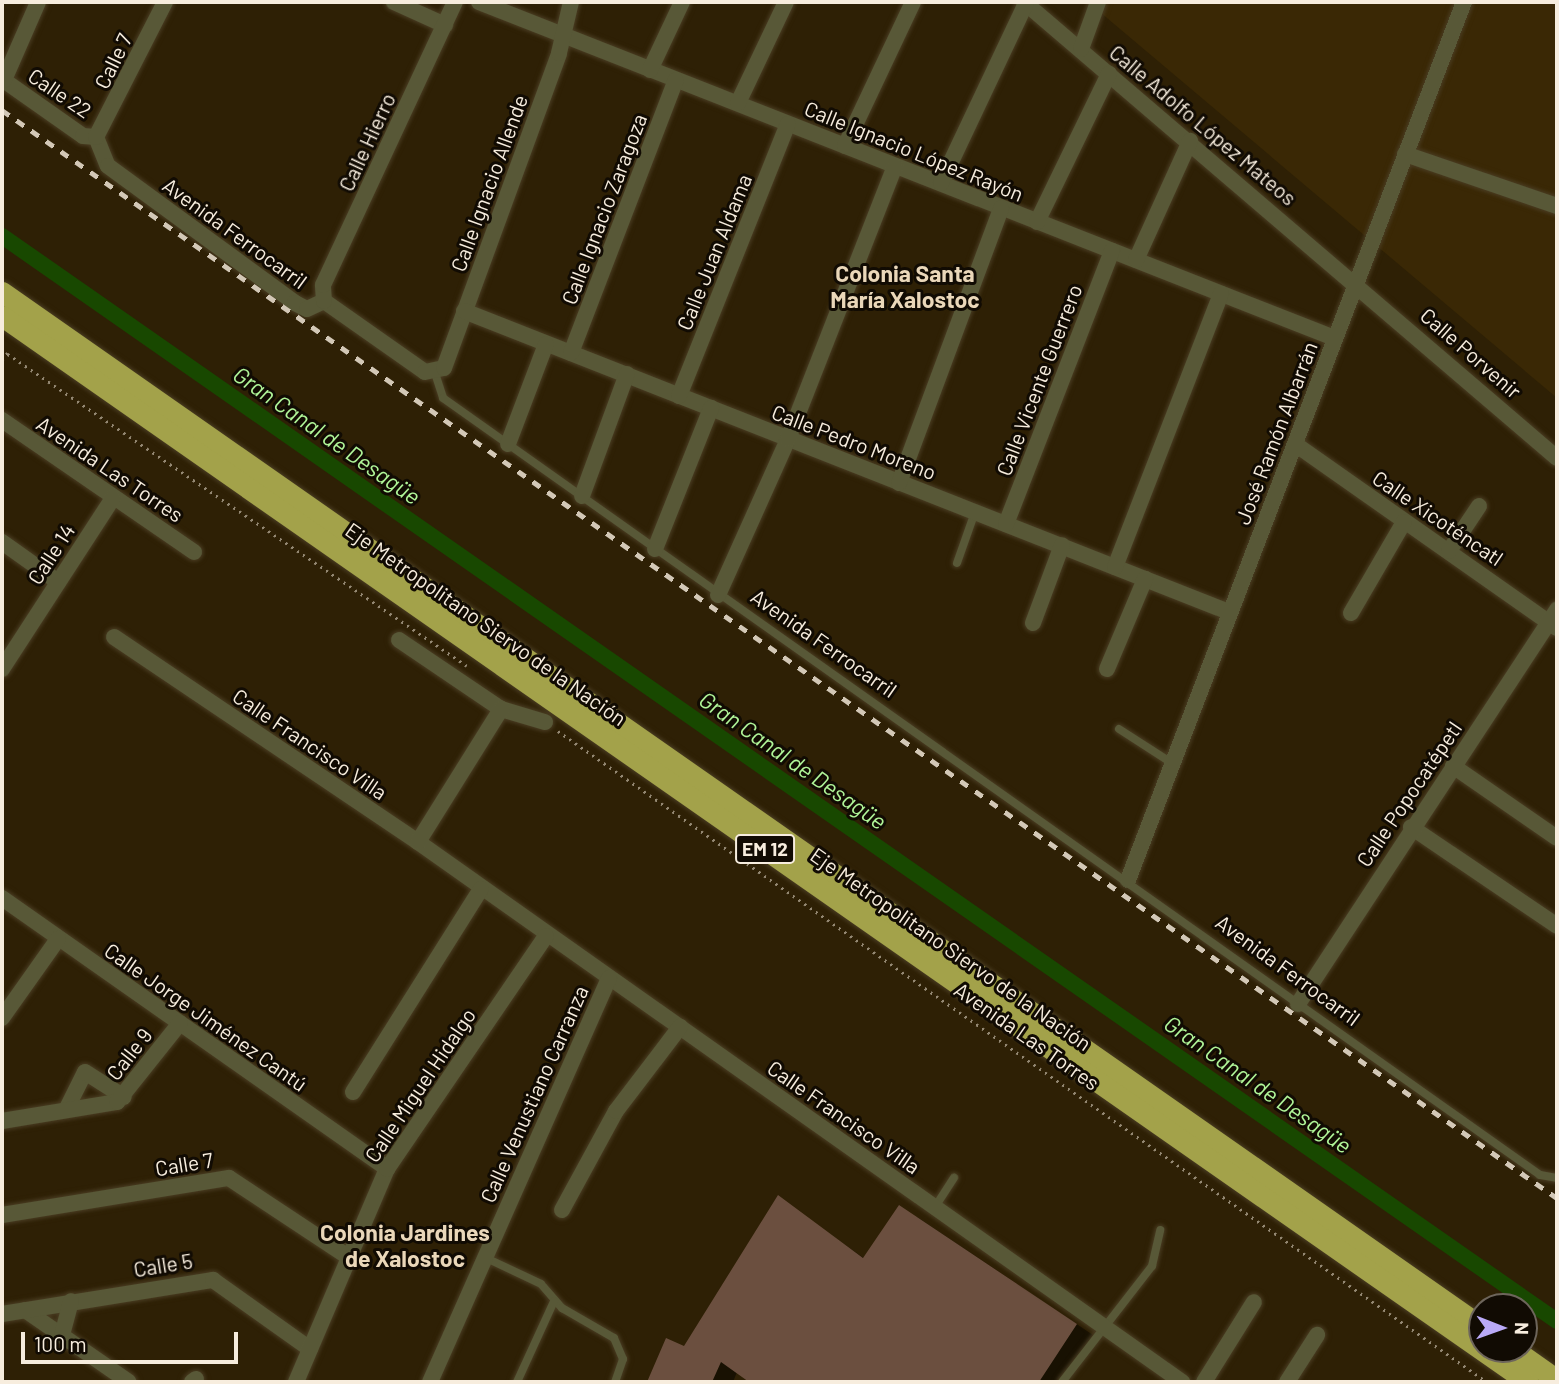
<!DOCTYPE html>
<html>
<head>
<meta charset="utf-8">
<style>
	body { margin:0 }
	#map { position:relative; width:1559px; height:1384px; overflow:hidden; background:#2e2005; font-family:Barlow,sans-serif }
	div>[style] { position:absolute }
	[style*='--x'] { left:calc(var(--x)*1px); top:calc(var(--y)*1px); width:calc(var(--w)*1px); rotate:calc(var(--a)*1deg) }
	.built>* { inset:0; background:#3a2805 }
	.shadow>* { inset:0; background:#0007 }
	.canal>* { height:16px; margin:-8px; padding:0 8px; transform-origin:8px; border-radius:8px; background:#184800 }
	.building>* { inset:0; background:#6b4f3f }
	.path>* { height:2.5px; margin-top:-1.25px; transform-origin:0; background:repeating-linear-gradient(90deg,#948873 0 2px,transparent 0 7px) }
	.roads { filter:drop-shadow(0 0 2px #4a3d23) drop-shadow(0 0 2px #4a3d23) }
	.lane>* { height:8px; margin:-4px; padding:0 4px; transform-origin:4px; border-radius:4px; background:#585837 }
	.street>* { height:16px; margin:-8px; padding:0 8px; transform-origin:8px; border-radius:8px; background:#585837 }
	.highway>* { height:21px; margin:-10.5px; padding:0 10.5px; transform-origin:10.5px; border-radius:10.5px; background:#a3a24a }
	.rail>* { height:4.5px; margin-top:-2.25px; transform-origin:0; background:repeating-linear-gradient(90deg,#d3c8b7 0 9px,transparent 0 18px) }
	span { translate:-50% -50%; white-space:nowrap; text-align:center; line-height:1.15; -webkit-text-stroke:6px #110b03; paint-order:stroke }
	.shield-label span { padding:2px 5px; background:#110b03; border:2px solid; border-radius:5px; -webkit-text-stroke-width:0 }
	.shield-label { font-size:19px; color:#f7edde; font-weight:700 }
	.street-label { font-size:21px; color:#f7edde }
	.neighbourhood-label { font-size:23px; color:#ead7b9; font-weight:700 }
	.water-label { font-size:23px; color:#b0f598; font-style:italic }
	.frame { position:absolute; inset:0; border:4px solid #f7edde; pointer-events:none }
	.north { position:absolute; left:1468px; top:1293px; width:70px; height:70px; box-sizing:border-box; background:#110b03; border:2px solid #6d655b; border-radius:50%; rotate:91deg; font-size:19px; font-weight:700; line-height:28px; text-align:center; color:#f7edde }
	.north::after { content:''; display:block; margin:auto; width:24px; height:32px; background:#baaaf7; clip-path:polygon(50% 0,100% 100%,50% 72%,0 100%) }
	.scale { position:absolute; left:21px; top:1332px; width:217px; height:32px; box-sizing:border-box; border:4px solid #f7edde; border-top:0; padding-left:9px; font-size:21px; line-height:24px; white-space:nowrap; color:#f7edde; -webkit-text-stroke:5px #110b03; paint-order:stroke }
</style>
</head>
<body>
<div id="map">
	<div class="built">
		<div style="clip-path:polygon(1088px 2px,1557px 2px,1557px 398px)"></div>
	</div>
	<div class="shadow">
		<div style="clip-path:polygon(779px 1198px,865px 1259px,917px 1217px,1093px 1335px,1062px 1382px,752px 1382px,737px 1372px,733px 1382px,649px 1382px,667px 1340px,685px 1348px)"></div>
	</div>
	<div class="canal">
		<div style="--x:2;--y:236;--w:1896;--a:34.91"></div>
	</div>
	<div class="building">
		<div style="clip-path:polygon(778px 1195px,863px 1258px,899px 1205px,1077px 1324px,1039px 1382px,749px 1382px,721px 1362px,712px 1382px,647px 1382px,666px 1338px,684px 1346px)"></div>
	</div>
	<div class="path">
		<div style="--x:2;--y:350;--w:562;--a:34.2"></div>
		<div style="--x:2;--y:360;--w:9;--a:-54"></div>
		<div style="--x:558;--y:731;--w:1134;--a:35.02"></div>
	</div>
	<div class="roads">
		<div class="lane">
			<div style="--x:435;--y:373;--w:26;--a:72"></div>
			<div style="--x:443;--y:398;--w:1344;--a:35.31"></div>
			<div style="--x:1540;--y:1175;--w:17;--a:10"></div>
			<div style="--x:957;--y:563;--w:54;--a:-70.6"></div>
			<div style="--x:1119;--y:729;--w:63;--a:32.7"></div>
			<div style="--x:935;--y:1207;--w:35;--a:-57"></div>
			<div style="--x:484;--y:1257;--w:63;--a:25.3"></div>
			<div style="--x:541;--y:1284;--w:32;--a:49"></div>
			<div style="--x:562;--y:1308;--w:60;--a:30"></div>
			<div style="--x:614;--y:1338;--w:23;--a:67"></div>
			<div style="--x:623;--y:1359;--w:24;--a:109"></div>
			<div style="--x:517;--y:1382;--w:89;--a:-65.4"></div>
			<div style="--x:1062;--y:1382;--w:147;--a:-52.2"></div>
			<div style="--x:1152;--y:1266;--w:37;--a:-77"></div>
		</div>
		<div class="street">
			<div style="--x:394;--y:2;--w:56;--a:24.3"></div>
			<div style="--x:479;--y:2;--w:919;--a:21.45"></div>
			<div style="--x:1024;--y:2;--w:701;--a:40.55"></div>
			<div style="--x:1081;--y:49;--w:50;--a:-70.1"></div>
			<div style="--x:650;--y:70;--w:75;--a:-64.8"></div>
			<div style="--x:2;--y:79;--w:99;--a:35.1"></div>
			<div style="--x:83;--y:136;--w:13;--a:4"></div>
			<div style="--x:4;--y:80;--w:85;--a:-66.4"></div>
			<div style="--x:738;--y:103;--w:112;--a:-64.6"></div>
			<div style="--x:96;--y:137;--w:31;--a:68"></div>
			<div style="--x:108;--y:166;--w:232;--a:36.2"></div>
			<div style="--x:295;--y:303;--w:13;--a:27"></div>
			<div style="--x:307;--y:309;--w:19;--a:-25"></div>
			<div style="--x:96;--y:137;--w:152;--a:-62.9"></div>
			<div style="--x:845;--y:146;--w:159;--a:-64.7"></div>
			<div style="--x:1405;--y:154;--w:161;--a:18.9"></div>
			<div style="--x:941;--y:183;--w:199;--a:-64.7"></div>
			<div style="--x:1037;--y:222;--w:165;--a:-64.1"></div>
			<div style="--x:1136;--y:260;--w:131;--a:-65.6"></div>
			<div style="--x:324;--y:301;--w:123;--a:35.1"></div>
			<div style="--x:425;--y:372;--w:19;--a:-12"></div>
			<div style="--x:444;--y:368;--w:335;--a:-69.9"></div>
			<div style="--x:559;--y:53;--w:52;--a:-76.8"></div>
			<div style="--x:324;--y:301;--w:16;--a:-94"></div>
			<div style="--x:323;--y:285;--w:312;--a:-65"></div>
			<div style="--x:464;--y:311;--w:822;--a:21.48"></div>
			<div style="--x:571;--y:353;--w:292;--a:-69"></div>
			<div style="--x:679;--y:396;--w:293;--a:-68.2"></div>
			<div style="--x:2;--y:420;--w:233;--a:34.5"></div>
			<div style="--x:508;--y:444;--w:107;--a:-69.2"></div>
			<div style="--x:1295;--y:444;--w:320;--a:35.1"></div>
			<div style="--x:899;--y:483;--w:293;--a:-69.6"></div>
			<div style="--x:582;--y:496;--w:130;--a:-69.8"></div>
			<div style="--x:1006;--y:524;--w:293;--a:-68.8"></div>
			<div style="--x:2;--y:542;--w:69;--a:35.5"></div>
			<div style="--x:655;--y:549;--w:152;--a:-68.3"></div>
			<div style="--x:1449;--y:551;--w:54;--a:-56.3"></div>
			<div style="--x:1115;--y:567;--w:293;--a:-68.8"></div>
			<div style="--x:718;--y:595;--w:171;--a:-65.8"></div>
			<div style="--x:788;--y:439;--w:293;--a:-68.6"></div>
			<div style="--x:1351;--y:613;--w:105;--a:-59.8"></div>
			<div style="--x:1033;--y:623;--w:83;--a:-69.6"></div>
			<div style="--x:114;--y:637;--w:367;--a:34"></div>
			<div style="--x:418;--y:842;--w:936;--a:35.25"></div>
			<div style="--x:399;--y:640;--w:123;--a:34.1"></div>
			<div style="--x:501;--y:709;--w:46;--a:16.5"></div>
			<div style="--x:2;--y:669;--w:204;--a:-57"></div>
			<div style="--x:1107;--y:669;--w:98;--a:-67.1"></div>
			<div style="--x:1453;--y:766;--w:126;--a:34.7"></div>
			<div style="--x:1411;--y:827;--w:176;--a:34.1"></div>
			<div style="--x:418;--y:842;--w:157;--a:-58"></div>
			<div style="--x:1128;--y:880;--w:940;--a:-69.06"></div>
			<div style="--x:2;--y:898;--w:471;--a:35.1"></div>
			<div style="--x:1298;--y:1004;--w:472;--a:-56.7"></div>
			<div style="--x:2;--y:1018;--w:97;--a:-54.7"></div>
			<div style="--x:353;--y:1092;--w:240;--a:-57.8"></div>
			<div style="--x:66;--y:1110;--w:42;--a:-63.4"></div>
			<div style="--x:85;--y:1072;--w:46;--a:32.7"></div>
			<div style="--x:2;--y:1121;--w:117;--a:-9.4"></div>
			<div style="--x:117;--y:1102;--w:101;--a:-51.4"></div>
			<div style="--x:562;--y:1210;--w:113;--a:-61.4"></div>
			<div style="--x:616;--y:1111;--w:106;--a:-52.7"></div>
			<div style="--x:2;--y:1215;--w:230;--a:-9.3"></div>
			<div style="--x:229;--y:1178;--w:145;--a:33.5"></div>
			<div style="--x:25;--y:1310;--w:126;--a:34.7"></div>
			<div style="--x:2;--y:1314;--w:214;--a:-9.2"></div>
			<div style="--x:213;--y:1280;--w:119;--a:35.4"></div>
			<div style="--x:62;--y:1335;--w:35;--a:-75"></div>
			<div style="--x:192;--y:1382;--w:5;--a:-37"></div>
			<div style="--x:296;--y:1382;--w:232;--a:-66.9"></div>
			<div style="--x:387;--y:1169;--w:282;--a:-55.7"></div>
			<div style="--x:430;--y:1382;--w:442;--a:-66.1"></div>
			<div style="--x:1204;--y:1382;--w:94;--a:-58"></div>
			<div style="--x:1287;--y:1382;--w:56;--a:-57.4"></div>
		</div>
		<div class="highway">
			<div style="--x:2;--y:292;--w:1806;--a:34.97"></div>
			<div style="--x:2;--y:316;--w:1861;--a:34.94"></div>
			<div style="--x:1513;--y:1349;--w:54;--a:35.2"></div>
		</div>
	</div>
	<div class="rail">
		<div style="--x:2;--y:110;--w:1898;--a:34.98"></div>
	</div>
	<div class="shield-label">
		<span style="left:765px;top:849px">EM 12</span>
	</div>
	<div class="street-label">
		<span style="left:113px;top:61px;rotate:-64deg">Calle 7</span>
		<span style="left:60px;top:93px;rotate:34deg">Calle 22</span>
		<span style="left:1203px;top:125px;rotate:40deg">Calle Adolfo López Mateos</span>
		<span style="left:367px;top:142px;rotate:-65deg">Calle Hierro</span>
		<span style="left:914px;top:151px;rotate:22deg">Calle Ignacio López Rayón</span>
		<span style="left:489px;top:183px;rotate:-70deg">Calle Ignacio Allende</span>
		<span style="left:604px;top:209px;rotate:-69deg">Calle Ignacio Zaragoza</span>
		<span style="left:235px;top:233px;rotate:36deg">Avenida Ferrocarril</span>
		<span style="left:714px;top:252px;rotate:-68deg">Calle Juan Aldama</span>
		<span style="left:1471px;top:353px;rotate:41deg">Calle Porvenir</span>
		<span style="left:1039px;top:380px;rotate:-69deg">Calle Vicente Guerrero</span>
		<span style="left:1276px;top:433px;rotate:-69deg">José Ramón Albarrán</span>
		<span style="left:854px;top:442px;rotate:21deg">Calle Pedro Moreno</span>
		<span style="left:110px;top:469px;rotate:34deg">Avenida Las Torres</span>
		<span style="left:1438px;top:518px;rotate:34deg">Calle Xicoténcatl</span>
		<span style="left:51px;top:554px;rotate:-57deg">Calle 14</span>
		<span style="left:486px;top:624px;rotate:35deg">Eje Metropolitano Siervo de la Nación</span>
		<span style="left:824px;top:643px;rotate:35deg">Avenida Ferrocarril</span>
		<span style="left:310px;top:744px;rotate:34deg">Calle Francisco Villa</span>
		<span style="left:1409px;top:794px;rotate:-56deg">Calle Popocatépetl</span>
		<span style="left:951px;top:949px;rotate:35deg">Eje Metropolitano Siervo de la Nación</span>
		<span style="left:1288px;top:970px;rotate:36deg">Avenida Ferrocarril</span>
		<span style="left:206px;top:1017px;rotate:35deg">Calle Jorge Jiménez Cantú</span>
		<span style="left:1027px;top:1036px;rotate:35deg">Avenida Las Torres</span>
		<span style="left:129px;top:1054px;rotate:-52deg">Calle 9</span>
		<span style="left:420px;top:1085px;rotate:-56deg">Calle Miguel Hidalgo</span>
		<span style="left:534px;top:1094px;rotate:-66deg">Calle Venustiano Carranza</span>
		<span style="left:844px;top:1117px;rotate:35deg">Calle Francisco Villa</span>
		<span style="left:184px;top:1164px;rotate:-9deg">Calle 7</span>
		<span style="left:163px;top:1265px;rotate:-9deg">Calle 5</span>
	</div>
	<div class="neighbourhood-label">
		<span style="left:905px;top:286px">Colonia Santa<br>María Xalostoc</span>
		<span style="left:405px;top:1245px">Colonia Jardines<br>de Xalostoc</span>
	</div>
	<div class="water-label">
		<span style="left:327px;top:435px;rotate:35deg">Gran Canal de Desagüe</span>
		<span style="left:793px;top:760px;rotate:35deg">Gran Canal de Desagüe</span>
		<span style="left:1258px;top:1084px;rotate:35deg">Gran Canal de Desagüe</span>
	</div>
	<div class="frame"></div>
	<div class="north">N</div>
	<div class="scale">100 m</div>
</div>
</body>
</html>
